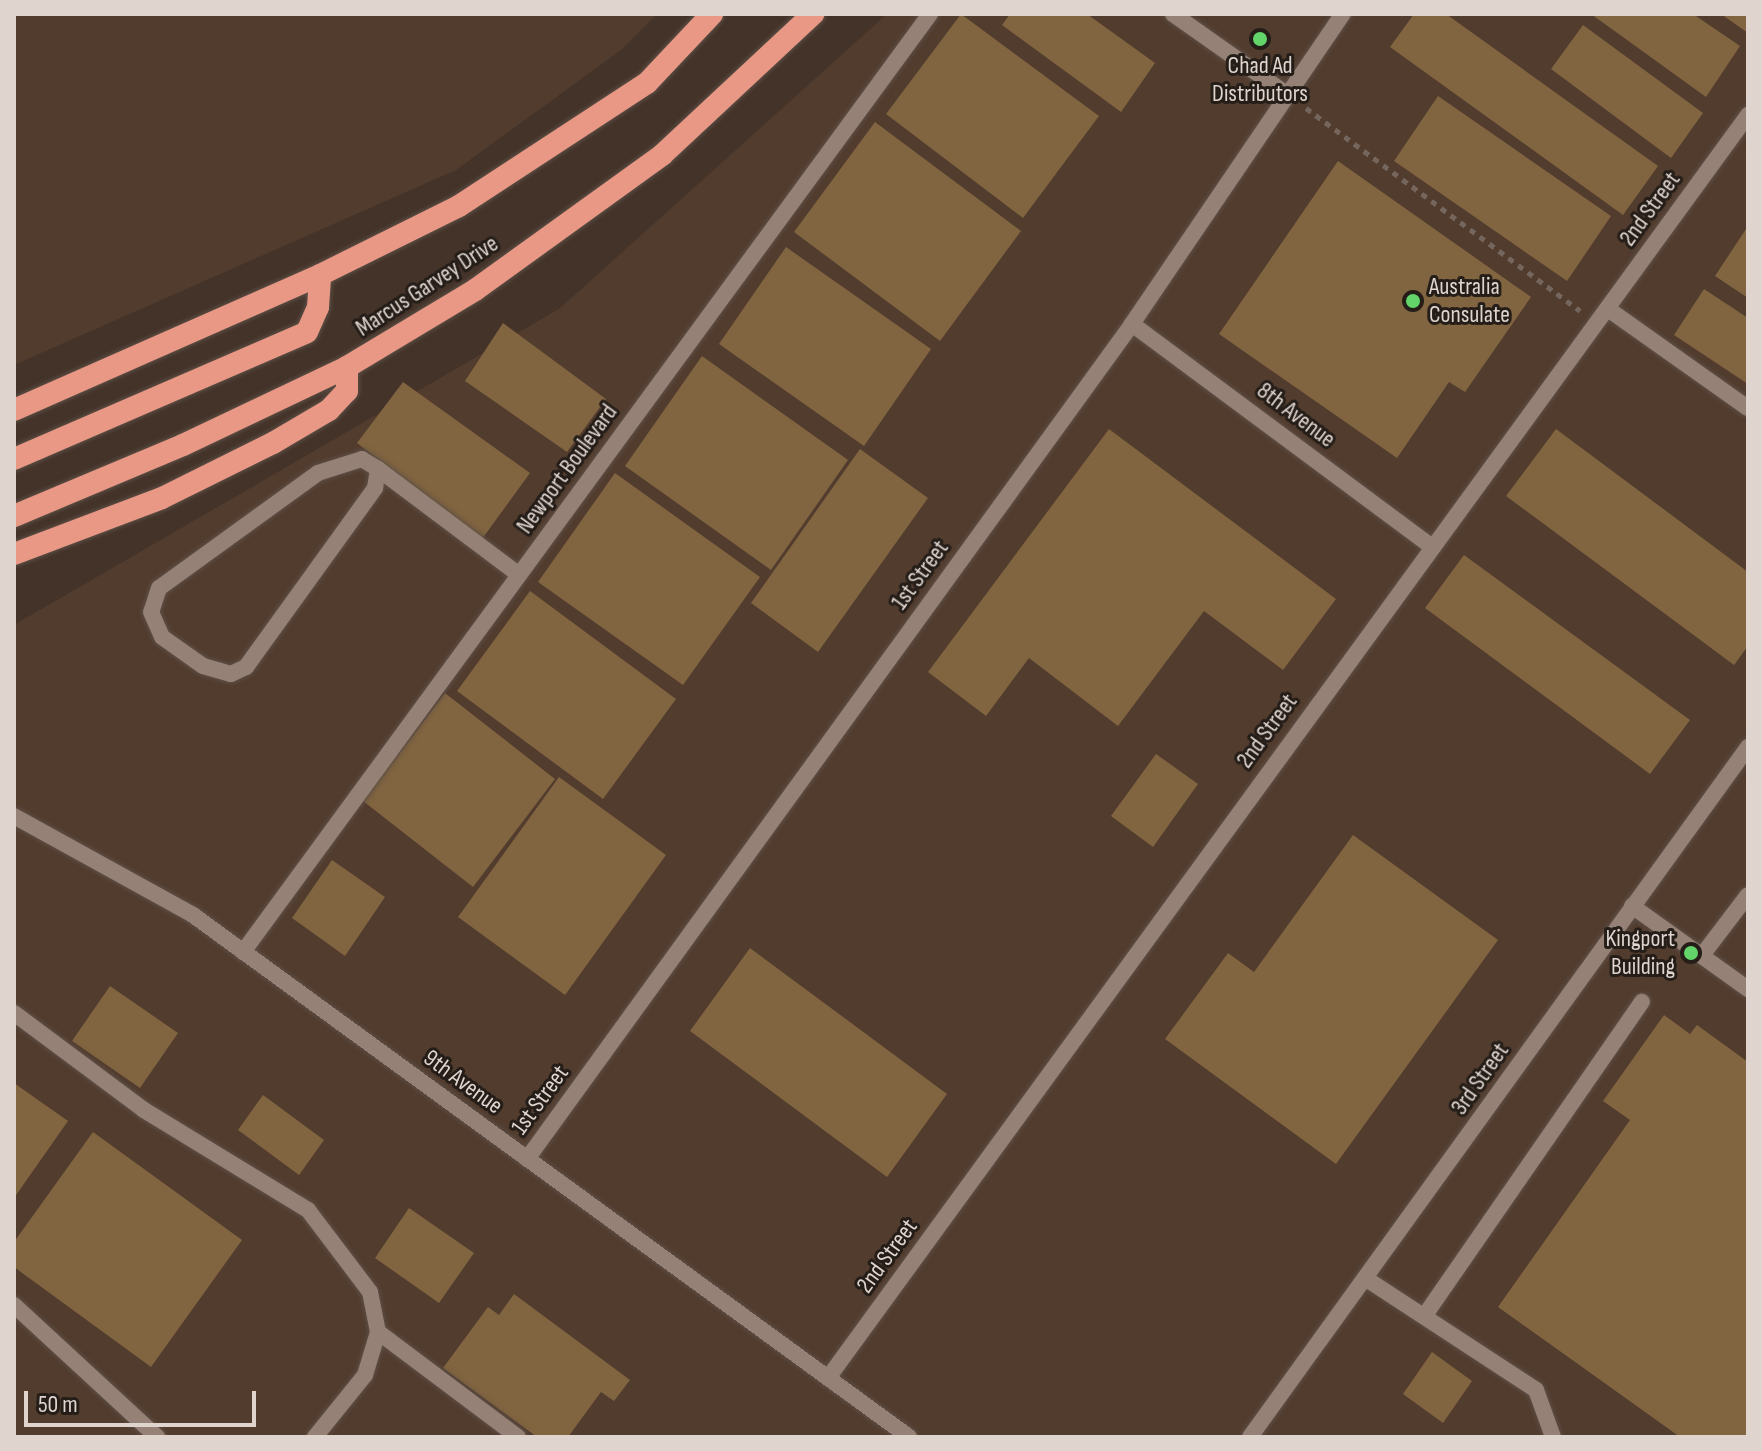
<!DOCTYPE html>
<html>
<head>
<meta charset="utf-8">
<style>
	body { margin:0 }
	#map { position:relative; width:1762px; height:1451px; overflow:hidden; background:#443329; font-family:"Sofia Sans Condensed",sans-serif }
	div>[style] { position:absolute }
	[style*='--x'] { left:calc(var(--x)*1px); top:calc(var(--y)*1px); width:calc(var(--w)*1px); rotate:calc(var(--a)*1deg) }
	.built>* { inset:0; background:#523c2e }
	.building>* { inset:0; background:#816440 }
	.path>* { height:5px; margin-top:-2.5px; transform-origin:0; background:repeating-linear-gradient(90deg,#75665d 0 6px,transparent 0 12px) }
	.roads { filter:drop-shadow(0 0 2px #5d4f46) drop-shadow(0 0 2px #5d4f46) }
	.service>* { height:16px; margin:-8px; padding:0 8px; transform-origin:8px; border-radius:8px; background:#958175 }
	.minor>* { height:16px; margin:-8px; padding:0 8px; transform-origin:8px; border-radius:8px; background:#958175 }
	.trunk>* { height:22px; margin:-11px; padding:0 11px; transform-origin:11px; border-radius:11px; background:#e89884 }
	.dots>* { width:22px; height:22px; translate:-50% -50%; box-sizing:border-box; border:4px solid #241d18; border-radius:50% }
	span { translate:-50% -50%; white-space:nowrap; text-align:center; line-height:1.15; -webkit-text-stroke:6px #241d18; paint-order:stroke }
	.poi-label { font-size:24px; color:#dfd4ce }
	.left { translate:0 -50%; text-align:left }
	.right { translate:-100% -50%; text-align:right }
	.street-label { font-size:24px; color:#dfd4ce }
	.frame { position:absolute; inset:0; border:16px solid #dfd4ce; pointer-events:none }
	.scale { position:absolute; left:24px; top:1391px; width:232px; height:36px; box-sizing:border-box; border:4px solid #dfd4ce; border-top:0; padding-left:10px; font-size:24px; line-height:28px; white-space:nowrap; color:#dfd4ce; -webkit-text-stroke:6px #241d18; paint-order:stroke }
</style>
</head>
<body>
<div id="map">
	<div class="built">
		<div style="clip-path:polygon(14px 14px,657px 14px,621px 50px,456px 170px,14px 365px)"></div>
		<div style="clip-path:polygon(887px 14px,1748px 14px,1748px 1437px,14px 1437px,14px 625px,559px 309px)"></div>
	</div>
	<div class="building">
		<div style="clip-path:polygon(961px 14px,1099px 116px,1023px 218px,886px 114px)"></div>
		<div style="clip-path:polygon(1010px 14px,1087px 14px,1155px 63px,1121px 112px,1002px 25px)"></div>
		<div style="clip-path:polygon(1414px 14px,1446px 14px,1658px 166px,1623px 215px,1390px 47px)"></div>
		<div style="clip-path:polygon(1591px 14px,1693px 14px,1740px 46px,1706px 97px)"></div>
		<div style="clip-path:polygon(1721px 14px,1748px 14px,1748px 33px)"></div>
		<div style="clip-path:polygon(1583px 25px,1703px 113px,1671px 158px,1551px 69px)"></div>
		<div style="clip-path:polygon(1438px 96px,1611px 216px,1567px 281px,1394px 161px)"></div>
		<div style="clip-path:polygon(875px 122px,1021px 231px,940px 341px,794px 232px)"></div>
		<div style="clip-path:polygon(1338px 161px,1531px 297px,1465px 392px,1449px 382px,1397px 458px,1219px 334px)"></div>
		<div style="clip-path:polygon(1748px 226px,1748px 298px,1715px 276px)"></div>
		<div style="clip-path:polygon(786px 247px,931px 349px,864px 446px,719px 344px)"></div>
		<div style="clip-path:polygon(1704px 289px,1748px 318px,1748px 384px,1674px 335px)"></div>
		<div style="clip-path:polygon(503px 323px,606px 399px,567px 452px,465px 381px)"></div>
		<div style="clip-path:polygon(702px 356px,848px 460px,771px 570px,625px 466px)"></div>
		<div style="clip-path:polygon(403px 382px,530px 473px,482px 539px,357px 443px)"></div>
		<div style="clip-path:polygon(1109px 429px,1336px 599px,1283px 670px,1204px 611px,1118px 726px,1029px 658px,986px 716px,928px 672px)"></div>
		<div style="clip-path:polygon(1556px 429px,1748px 572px,1748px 646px,1734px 665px,1506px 496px)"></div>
		<div style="clip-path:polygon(860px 449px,928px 498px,818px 652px,751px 603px)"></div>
		<div style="clip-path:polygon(615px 473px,760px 577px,683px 685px,538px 582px)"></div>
		<div style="clip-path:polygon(1464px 555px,1690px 720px,1650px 774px,1425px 608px)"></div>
		<div style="clip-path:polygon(530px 591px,676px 699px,603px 799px,457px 691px)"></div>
		<div style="clip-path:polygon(445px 693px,555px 779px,473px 887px,363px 801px)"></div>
		<div style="clip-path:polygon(1156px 754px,1198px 784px,1153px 847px,1111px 816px)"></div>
		<div style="clip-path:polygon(559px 777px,666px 855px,565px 995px,458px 917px)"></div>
		<div style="clip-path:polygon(1353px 835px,1498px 940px,1336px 1164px,1165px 1039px,1228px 953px,1254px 972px)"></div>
		<div style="clip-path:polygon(332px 860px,385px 897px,345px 956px,292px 918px)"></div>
		<div style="clip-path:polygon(750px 948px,947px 1094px,887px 1177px,690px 1031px)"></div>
		<div style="clip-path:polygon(110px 986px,178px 1033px,140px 1088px,72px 1041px)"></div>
		<div style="clip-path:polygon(1664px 1015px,1690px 1034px,1697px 1025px,1748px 1062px,1748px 1437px,1680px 1437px,1498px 1307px,1630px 1120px,1603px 1101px)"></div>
		<div style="clip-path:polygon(14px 1083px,68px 1121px,14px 1198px)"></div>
		<div style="clip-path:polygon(263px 1095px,324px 1140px,299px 1175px,238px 1130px)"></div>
		<div style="clip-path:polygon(93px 1132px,242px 1240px,151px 1367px,14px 1267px,14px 1242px)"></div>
		<div style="clip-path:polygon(409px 1208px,474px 1253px,439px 1303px,375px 1258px)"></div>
		<div style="clip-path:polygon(514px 1294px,630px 1380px,614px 1401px,601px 1392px,568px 1437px,537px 1437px,443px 1368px,488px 1307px,499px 1315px)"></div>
		<div style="clip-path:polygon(1432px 1352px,1472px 1381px,1443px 1423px,1403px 1394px)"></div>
	</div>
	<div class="path">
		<div style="--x:1306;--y:108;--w:341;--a:36.5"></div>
	</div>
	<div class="roads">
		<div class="service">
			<div style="--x:1173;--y:14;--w:137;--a:35.2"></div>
			<div style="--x:378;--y:469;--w:19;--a:-148"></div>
			<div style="--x:362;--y:459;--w:46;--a:162.3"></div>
			<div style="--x:318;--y:473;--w:196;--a:144.1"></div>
			<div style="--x:159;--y:588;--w:25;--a:108"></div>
			<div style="--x:151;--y:612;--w:27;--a:66"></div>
			<div style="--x:162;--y:637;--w:50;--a:35.3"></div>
			<div style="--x:203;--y:666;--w:29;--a:16"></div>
			<div style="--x:231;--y:674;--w:17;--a:-25"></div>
			<div style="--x:246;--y:667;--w:221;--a:-54.2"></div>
			<div style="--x:375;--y:488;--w:19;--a:-81"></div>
			<div style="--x:378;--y:469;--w:176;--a:36.9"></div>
			<div style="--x:1632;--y:906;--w:143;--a:35.6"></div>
			<div style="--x:1703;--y:954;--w:74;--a:-52.7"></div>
			<div style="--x:14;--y:1013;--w:162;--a:36.7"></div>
			<div style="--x:144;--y:1110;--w:192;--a:31.4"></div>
			<div style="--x:308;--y:1210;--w:103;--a:52.9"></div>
			<div style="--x:370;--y:1292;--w:41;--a:78.7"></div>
			<div style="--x:378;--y:1332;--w:45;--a:106.8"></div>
			<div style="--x:365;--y:1375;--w:80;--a:128.9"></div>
			<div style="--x:1368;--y:1280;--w:201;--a:33.2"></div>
			<div style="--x:1536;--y:1390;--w:50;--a:70.1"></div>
			<div style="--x:14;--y:1305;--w:195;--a:42.7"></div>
			<div style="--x:1425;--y:1315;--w:381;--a:-55.3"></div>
			<div style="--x:378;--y:1332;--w:175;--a:36.9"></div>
		</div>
		<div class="minor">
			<div style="--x:1608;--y:309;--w:171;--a:35.3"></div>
			<div style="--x:1132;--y:324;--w:372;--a:36.6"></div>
			<div style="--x:14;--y:816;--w:205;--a:28.9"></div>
			<div style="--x:193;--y:915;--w:886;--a:36.09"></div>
			<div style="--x:243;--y:952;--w:1163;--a:-53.78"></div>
			<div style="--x:527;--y:1159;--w:1031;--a:-54.07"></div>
			<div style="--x:1132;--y:324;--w:375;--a:-55.8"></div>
			<div style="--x:828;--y:1378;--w:1563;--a:-53.93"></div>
			<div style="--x:1250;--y:1437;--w:851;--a:-54.18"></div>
		</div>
		<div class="trunk">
			<div style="--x:14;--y:410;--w:334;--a:-23.8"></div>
			<div style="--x:320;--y:275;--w:155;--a:-26.4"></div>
			<div style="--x:459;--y:206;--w:225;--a:-33.2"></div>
			<div style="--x:647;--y:83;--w:95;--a:-46.7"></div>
			<div style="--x:14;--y:459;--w:319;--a:-23.4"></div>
			<div style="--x:307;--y:332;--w:27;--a:-66"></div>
			<div style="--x:318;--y:307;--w:32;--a:-86"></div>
			<div style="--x:14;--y:516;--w:183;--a:-22.8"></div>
			<div style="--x:183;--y:445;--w:182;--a:-25.4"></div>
			<div style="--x:347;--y:367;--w:149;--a:-31"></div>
			<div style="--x:475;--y:290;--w:231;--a:-35.8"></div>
			<div style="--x:662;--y:155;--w:207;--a:-43"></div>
			<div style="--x:14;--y:554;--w:158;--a:-20.7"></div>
			<div style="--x:162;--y:498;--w:124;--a:-26.4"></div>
			<div style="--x:273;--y:443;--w:65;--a:-30.5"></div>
			<div style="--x:329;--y:410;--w:26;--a:-47"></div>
			<div style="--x:347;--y:391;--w:24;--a:-90"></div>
		</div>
	</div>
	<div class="dots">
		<div style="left:1260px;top:39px;background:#62d469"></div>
		<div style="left:1413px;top:301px;background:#62d469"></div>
		<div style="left:1691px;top:953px;background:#62d469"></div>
	</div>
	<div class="poi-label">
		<span style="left:1260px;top:80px">Chad Ad<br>Distributors</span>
		<span class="left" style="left:1429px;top:301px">Australia<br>Consulate</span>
		<span class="right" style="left:1675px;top:953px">Kingport<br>Building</span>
	</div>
	<div class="street-label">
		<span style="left:1650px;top:209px;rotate:-54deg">2nd Street</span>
		<span style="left:427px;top:286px;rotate:-33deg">Marcus Garvey Drive</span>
		<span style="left:1296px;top:415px;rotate:37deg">8th Avenue</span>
		<span style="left:567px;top:469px;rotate:-54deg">Newport Boulevard</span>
		<span style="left:920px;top:575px;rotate:-54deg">1st Street</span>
		<span style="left:1267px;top:731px;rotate:-54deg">2nd Street</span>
		<span style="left:1480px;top:1079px;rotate:-55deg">3rd Street</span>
		<span style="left:463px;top:1082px;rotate:36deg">9th Avenue</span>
		<span style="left:540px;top:1100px;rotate:-54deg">1st Street</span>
		<span style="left:887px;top:1256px;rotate:-54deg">2nd Street</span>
	</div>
	<div class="frame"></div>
	<div class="scale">50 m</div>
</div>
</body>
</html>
